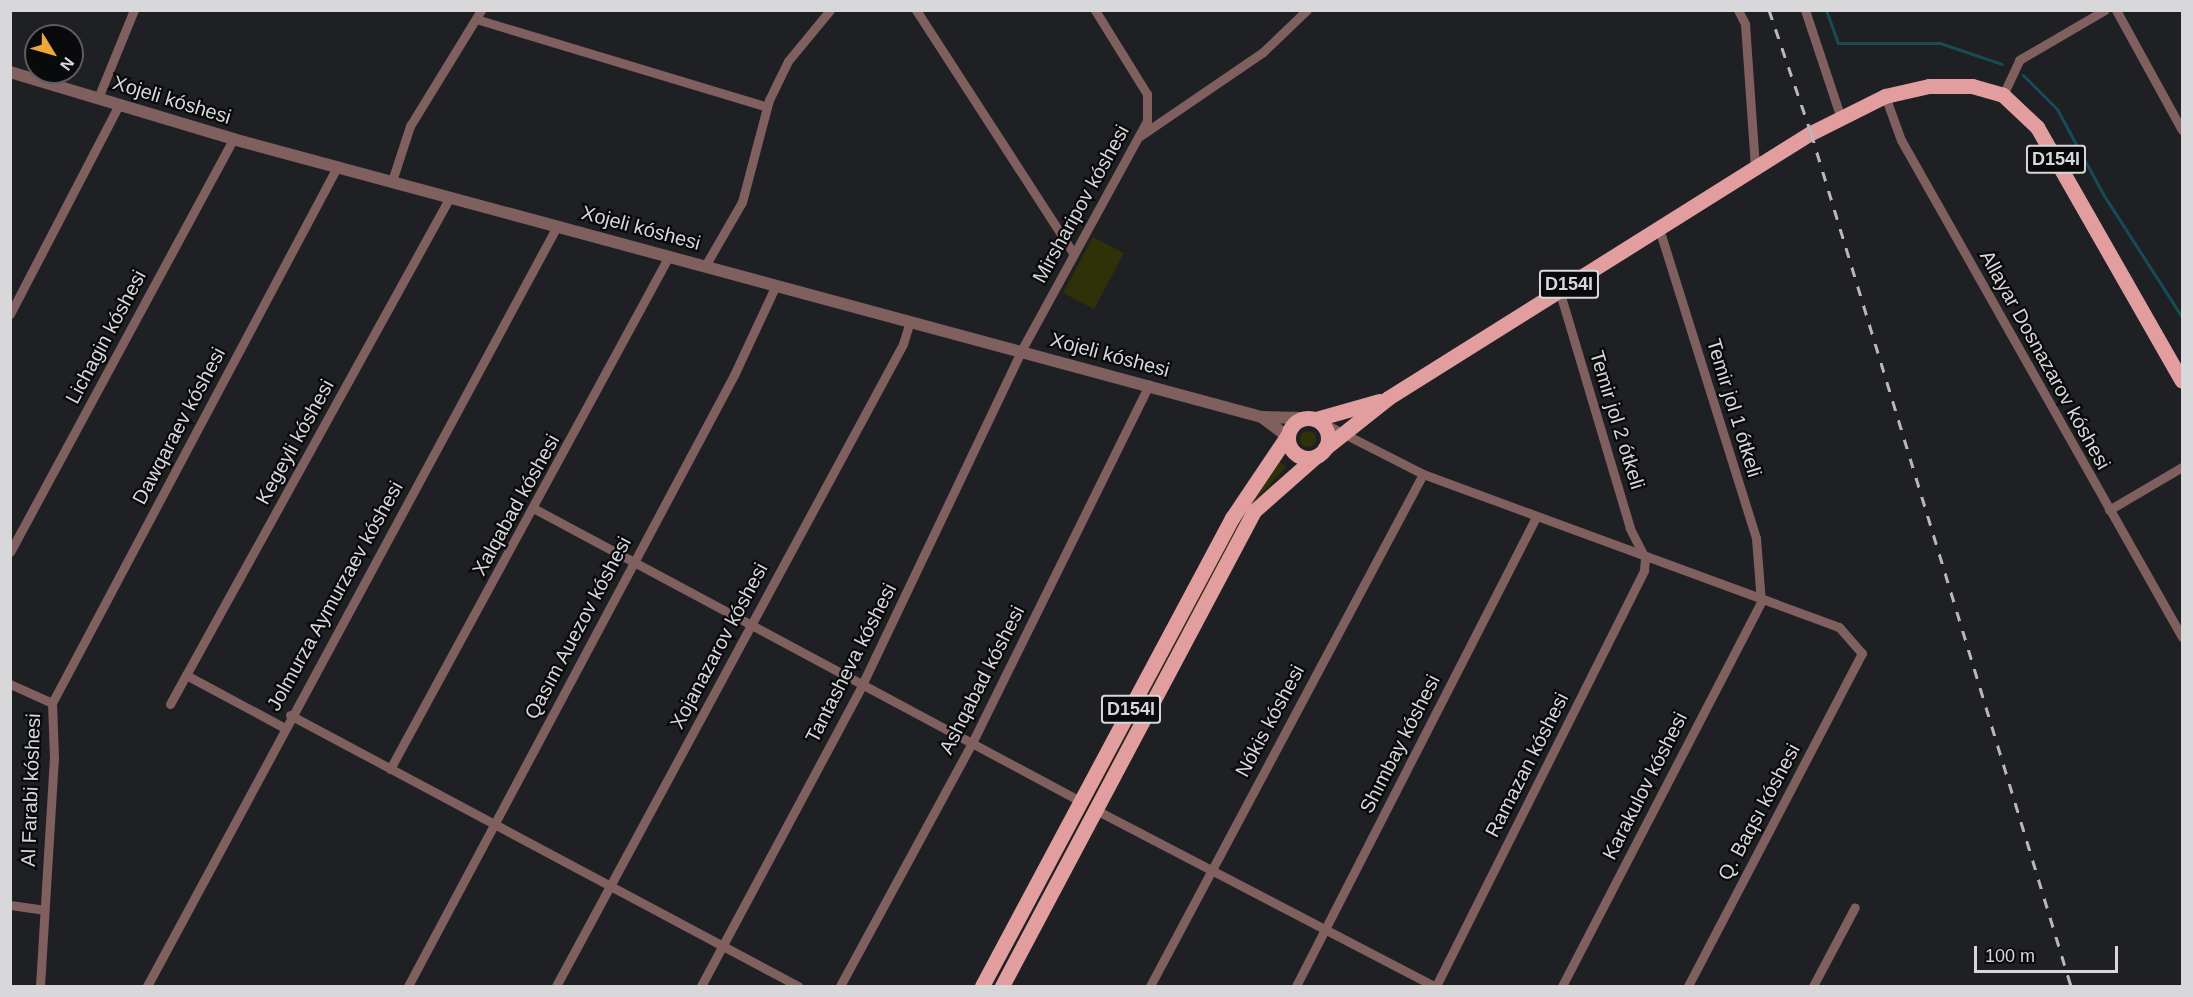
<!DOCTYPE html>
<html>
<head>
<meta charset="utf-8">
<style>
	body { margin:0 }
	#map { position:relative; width:2193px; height:997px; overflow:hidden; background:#1f2023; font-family:Helvetica,sans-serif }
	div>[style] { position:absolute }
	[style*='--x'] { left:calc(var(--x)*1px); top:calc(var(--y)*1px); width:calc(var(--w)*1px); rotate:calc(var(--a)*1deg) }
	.green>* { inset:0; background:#2f3108 }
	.round { border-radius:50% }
	.stream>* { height:3px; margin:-1.5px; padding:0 1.5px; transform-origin:1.5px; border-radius:1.5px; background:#164c57 }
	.minor>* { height:9px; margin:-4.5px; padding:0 4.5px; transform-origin:4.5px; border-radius:4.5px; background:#805f5f }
	.tertiary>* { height:12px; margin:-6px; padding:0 6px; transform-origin:6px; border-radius:6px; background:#805f5f }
	.primary>* { height:15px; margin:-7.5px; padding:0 7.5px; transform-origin:7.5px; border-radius:7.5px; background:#e29e9e }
	.primary>.ring { margin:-7.5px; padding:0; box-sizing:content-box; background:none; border:15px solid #e29e9e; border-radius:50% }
	.rail>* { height:3px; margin-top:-1.5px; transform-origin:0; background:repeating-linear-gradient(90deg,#b8b8bb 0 10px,transparent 0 20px) }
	span { translate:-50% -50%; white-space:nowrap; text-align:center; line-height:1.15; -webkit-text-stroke:4.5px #090a0b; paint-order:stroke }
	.shield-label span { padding:2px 4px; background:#090a0b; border:2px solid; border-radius:4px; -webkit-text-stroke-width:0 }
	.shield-label { font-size:18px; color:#d8d8db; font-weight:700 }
	.street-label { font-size:20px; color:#d8d8db }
	.frame { position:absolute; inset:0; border:12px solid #d8d8db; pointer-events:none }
	.north { position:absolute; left:24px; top:24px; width:60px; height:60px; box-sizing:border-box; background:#090a0b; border:2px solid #5c5c5e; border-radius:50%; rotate:127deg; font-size:16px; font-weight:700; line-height:24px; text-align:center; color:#d8d8db }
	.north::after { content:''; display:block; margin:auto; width:21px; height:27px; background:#eca93a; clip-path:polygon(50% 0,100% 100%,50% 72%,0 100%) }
	.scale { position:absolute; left:1974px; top:946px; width:144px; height:27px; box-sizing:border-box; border:3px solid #d8d8db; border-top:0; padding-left:8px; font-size:18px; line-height:21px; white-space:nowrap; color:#d8d8db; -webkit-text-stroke:4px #090a0b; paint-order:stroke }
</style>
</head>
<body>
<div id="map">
	<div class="green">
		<div style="clip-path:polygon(1093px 237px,1124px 253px,1094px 309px,1063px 293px)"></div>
		<div class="round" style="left:1300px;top:431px;width:16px;height:16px"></div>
		<div style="clip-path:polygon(1280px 462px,1286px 467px,1249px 507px,991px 986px,1245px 504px)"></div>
	</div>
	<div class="stream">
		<div style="--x:1826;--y:10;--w:35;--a:70"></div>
		<div style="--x:1838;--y:43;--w:102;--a:0"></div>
		<div style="--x:1940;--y:43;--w:65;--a:18.7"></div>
		<div style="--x:2023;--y:75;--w:48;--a:45"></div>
		<div style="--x:2057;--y:109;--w:97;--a:61.6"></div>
		<div style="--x:2103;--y:194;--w:146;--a:57.3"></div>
	</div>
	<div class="minor">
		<div style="--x:916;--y:10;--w:291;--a:57.1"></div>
		<div style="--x:1738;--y:10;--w:16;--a:63"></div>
		<div style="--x:1745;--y:24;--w:143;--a:86"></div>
		<div style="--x:1805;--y:10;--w:114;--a:71.6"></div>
		<div style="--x:2116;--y:10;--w:137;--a:61.2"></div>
		<div style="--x:476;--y:19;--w:304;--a:16.8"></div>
		<div style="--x:2003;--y:95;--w:38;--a:-65"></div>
		<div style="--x:2019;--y:60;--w:99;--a:-30.2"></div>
		<div style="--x:1885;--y:96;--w:47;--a:70"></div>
		<div style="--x:1901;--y:140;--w:571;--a:60.52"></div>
		<div style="--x:98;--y:98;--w:95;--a:-67.8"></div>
		<div style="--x:1140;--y:136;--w:149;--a:-34.3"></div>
		<div style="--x:1263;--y:52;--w:61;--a:-43.7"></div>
		<div style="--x:392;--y:181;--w:58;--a:-71.9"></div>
		<div style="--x:410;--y:126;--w:136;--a:-58.5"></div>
		<div style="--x:705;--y:266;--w:74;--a:-60"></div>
		<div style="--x:742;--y:202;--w:106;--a:-75.2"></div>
		<div style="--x:769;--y:100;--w:43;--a:-64"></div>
		<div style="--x:788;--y:61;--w:66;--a:-50.5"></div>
		<div style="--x:10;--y:314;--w:236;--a:-62.5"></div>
		<div style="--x:1321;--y:422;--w:114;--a:27"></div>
		<div style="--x:1423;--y:474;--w:443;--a:20.2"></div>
		<div style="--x:1839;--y:627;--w:35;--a:49"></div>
		<div style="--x:1862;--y:653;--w:376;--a:117.6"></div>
		<div style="--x:535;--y:509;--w:621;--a:28.18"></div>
		<div style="--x:2109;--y:510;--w:85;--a:-30.5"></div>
		<div style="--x:10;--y:552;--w:469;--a:-61.6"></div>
		<div style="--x:186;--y:675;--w:110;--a:28.2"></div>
		<div style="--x:10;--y:684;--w:46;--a:24.3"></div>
		<div style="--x:170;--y:704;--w:579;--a:-61.09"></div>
		<div style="--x:290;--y:715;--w:576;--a:28.08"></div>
		<div style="--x:390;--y:769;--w:584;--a:-61.46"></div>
		<div style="--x:1096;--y:810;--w:381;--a:27.5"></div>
		<div style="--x:10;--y:905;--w:34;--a:8"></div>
		<div style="--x:40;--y:986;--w:227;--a:-86.5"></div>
		<div style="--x:54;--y:759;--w:56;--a:-92"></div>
		<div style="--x:52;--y:703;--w:607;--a:-62"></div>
		<div style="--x:147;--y:986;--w:864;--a:-61.65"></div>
		<div style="--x:408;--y:986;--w:693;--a:-61.92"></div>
		<div style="--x:734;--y:375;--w:99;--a:-65"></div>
		<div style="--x:556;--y:986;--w:730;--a:-61.61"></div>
		<div style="--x:903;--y:344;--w:24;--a:-73"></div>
		<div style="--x:701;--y:986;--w:339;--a:-61.8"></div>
		<div style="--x:861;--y:687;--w:372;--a:-64.5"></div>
		<div style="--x:1021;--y:351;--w:262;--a:-61.3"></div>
		<div style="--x:1147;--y:121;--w:27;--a:-90"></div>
		<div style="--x:1147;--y:94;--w:99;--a:-121.8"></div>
		<div style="--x:840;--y:986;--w:274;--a:-61.5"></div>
		<div style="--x:971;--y:745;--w:402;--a:-63.7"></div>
		<div style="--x:1150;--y:986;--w:580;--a:-61.93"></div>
		<div style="--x:1296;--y:986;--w:527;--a:-62.9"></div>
		<div style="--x:1436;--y:986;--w:465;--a:-63.4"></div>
		<div style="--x:1644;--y:570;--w:12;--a:-85"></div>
		<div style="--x:1645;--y:558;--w:34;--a:-117"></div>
		<div style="--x:1630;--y:528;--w:248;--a:-106.6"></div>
		<div style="--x:1562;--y:986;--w:433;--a:-62.6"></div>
		<div style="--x:1761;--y:602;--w:64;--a:-94.5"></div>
		<div style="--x:1756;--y:538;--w:325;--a:-107.4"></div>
		<div style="--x:1813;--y:986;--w:89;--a:-62"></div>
	</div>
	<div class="tertiary">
		<div style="--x:10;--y:72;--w:244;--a:16.7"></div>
		<div style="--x:244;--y:142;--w:1054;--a:15.12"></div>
		<div style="--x:1262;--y:417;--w:42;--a:1.4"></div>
		<div style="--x:1263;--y:418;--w:30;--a:37"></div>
	</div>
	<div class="primary">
		<div class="ring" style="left:1288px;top:418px;width:25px;height:25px"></div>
		<div style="--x:1316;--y:419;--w:66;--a:-15.9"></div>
		<div style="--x:1325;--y:448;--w:80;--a:-38.4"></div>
		<div style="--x:1388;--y:398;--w:499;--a:-32.1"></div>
		<div style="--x:1811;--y:133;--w:83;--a:-26.6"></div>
		<div style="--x:1885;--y:96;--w:45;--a:-12.8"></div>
		<div style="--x:1929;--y:86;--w:43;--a:0"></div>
		<div style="--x:1972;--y:86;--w:32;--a:16"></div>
		<div style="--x:2003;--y:95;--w:47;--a:43.3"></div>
		<div style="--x:2037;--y:127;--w:292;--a:60.3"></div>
		<div style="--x:982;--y:986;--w:531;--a:-61.89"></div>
		<div style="--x:1232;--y:518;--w:99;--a:-56.1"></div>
		<div style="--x:1002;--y:986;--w:538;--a:-62.05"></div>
		<div style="--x:1254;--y:511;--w:81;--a:-41.5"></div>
	</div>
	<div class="rail">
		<div style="--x:1769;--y:10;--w:130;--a:71.1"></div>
		<div style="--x:1811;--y:133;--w:892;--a:73.05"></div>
	</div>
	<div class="shield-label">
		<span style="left:2056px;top:159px">D154l</span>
		<span style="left:1569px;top:284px">D154l</span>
		<span style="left:1131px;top:709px">D154l</span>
	</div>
	<div class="street-label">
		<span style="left:172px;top:100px;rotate:17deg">Xojeli kóshesi</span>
		<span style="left:1081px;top:204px;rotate:-61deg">Mirsharipov kóshesi</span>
		<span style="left:641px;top:228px;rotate:15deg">Xojeli kóshesi</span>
		<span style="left:106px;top:337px;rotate:-62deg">Lichagin kóshesi</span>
		<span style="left:1110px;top:355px;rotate:15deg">Xojeli kóshesi</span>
		<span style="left:2045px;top:360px;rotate:61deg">Allayar Dosnazarov kóshesi</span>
		<span style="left:1734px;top:408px;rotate:73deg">Temir jol 1 ótkeli</span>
		<span style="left:1617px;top:420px;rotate:73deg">Temir jol 2 ótkeli</span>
		<span style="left:179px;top:426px;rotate:-62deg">Dawqaraev kóshesi</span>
		<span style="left:295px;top:442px;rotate:-61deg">Kegeyli kóshesi</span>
		<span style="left:516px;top:505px;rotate:-61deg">Xalqabad kóshesi</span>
		<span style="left:335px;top:596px;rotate:-61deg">Jolmurza Aymurzaev kóshesi</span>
		<span style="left:578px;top:628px;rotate:-62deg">Qasım Auezov kóshesi</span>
		<span style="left:719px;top:646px;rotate:-62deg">Xojanazarov kóshesi</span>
		<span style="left:851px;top:663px;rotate:-63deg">Tantasheva kóshesi</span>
		<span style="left:982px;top:680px;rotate:-63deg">Ashqabad kóshesi</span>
		<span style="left:1270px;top:721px;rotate:-62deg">Nókis kóshesi</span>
		<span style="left:1400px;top:744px;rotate:-63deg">Shımbay kóshesi</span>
		<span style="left:1527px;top:765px;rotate:-63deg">Ramazan kóshesi</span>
		<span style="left:1645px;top:786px;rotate:-63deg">Karakulov kóshesi</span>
		<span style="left:31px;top:790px;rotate:-88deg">Al Farabi kóshesi</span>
		<span style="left:1759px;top:812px;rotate:-62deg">Q. Baqsı kóshesi</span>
	</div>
	<div class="frame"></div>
	<div class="north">N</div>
	<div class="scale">100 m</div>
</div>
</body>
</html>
